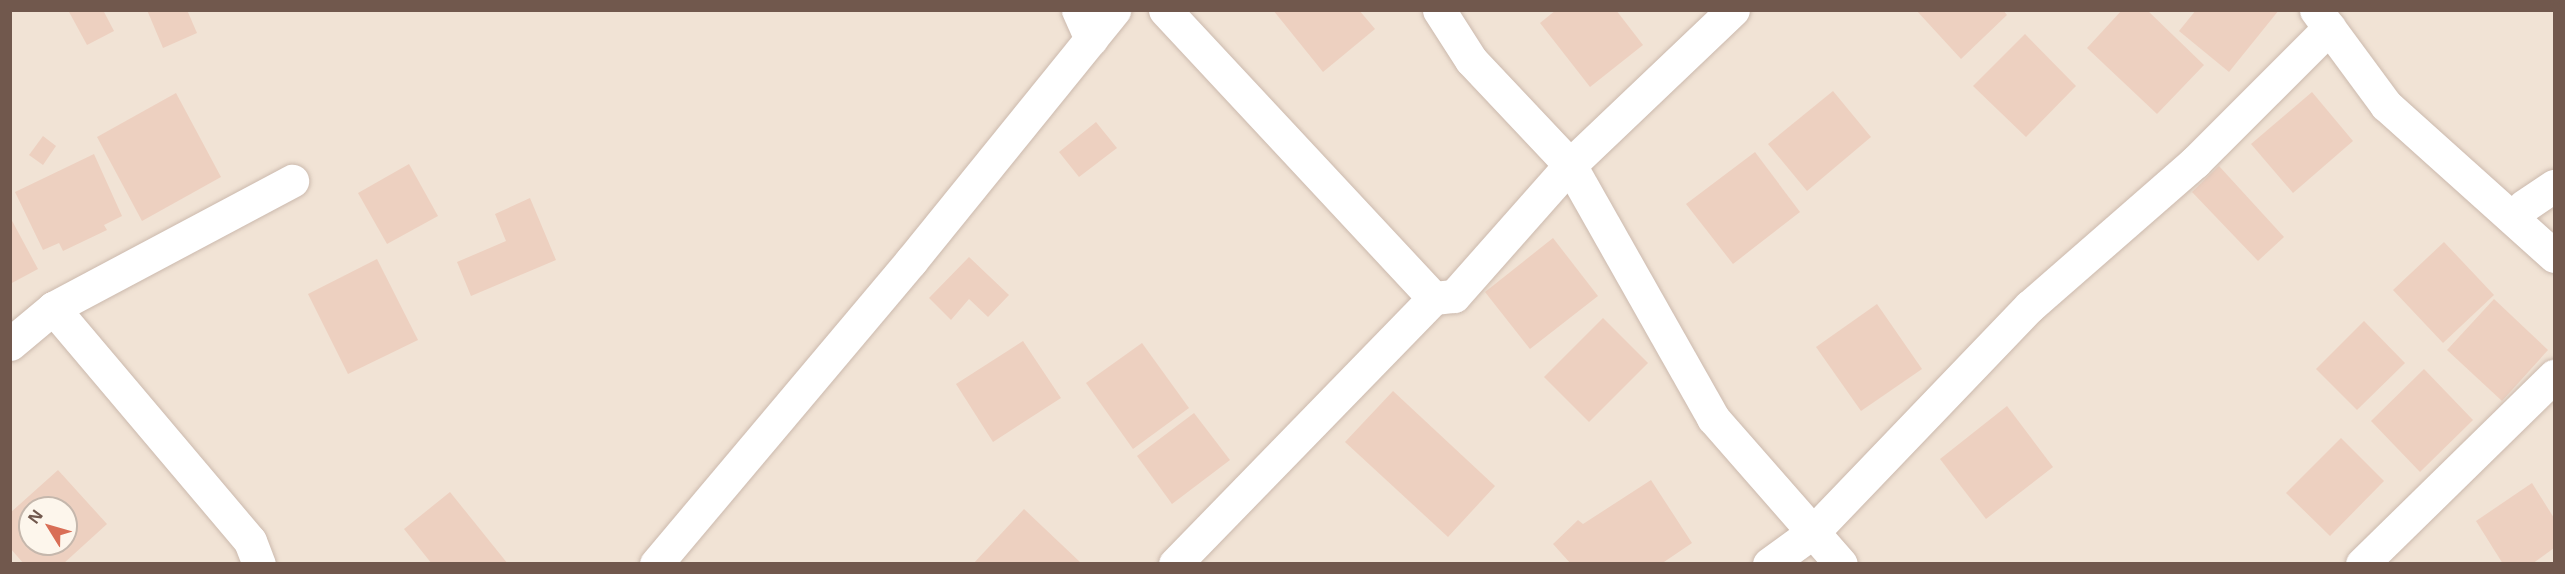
<!DOCTYPE html>
<html>
<head>
<meta charset="utf-8">
<style>
	body { margin:0 }
	#map { position:relative; width:2565px; height:574px; overflow:hidden; background:#faf1e6; font-family:"Open Sans",sans-serif }
	div>[style] { position:absolute }
	[style*='--x'] { left:calc(var(--x)*1px); top:calc(var(--y)*1px); width:calc(var(--w)*1px); rotate:calc(var(--a)*1deg) }
	.residential>* { inset:0; background:#f1e3d5 }
	.building>* { inset:0; background:#edd0c0 }
	.roads { filter:drop-shadow(0 0 2px #cbb9ad) drop-shadow(0 0 2px #cbb9ad) }
	.minor>* { height:33px; margin:-16.5px; padding:0 16.5px; transform-origin:16.5px; border-radius:16.5px; background:#fff }
	span { translate:-50% -50%; white-space:nowrap; text-align:center; line-height:1.15; -webkit-text-stroke:6px #fdf6ec; paint-order:stroke }
	.frame { position:absolute; inset:0; border:12px solid #71584d; pointer-events:none }
	.north { position:absolute; left:18px; top:496px; width:60px; height:60px; box-sizing:border-box; background:#fdf6ec; border:2px solid #c5b7ac; border-radius:50%; rotate:307deg; font-size:16px; font-weight:700; line-height:24px; text-align:center; color:#71584d }
	.north::after { content:''; display:block; margin:auto; width:21px; height:27px; background:#d96e56; clip-path:polygon(50% 0,100% 100%,50% 72%,0 100%) }
</style>
</head>
<body>
<div id="map">
	<div class="residential">
		<div style="clip-path:polygon(evenodd,10px 11px,2554px 11px,2554px 563px,11px 563px,10px 11px,30px 508px,66px 508px,66px 544px,30px 544px,30px 508px)"></div>
	</div>
	<div class="building">
		<div style="clip-path:polygon(68px 10px,103px 10px,114px 31px,87px 45px)"></div>
		<div style="clip-path:polygon(147px 10px,187px 10px,197px 33px,163px 48px)"></div>
		<div style="clip-path:polygon(1273px 10px,1359px 10px,1375px 29px,1323px 72px)"></div>
		<div style="clip-path:polygon(1556px 10px,1616px 10px,1643px 45px,1590px 87px,1540px 23px)"></div>
		<div style="clip-path:polygon(1916px 10px,2003px 10px,2007px 15px,1961px 59px)"></div>
		<div style="clip-path:polygon(2122px 10px,2147px 10px,2204px 65px,2157px 114px,2087px 48px)"></div>
		<div style="clip-path:polygon(2196px 10px,2279px 10px,2229px 72px,2179px 31px)"></div>
		<div style="clip-path:polygon(2025px 34px,2076px 86px,2026px 137px,1973px 86px)"></div>
		<div style="clip-path:polygon(1833px 91px,1871px 137px,1807px 191px,1768px 144px)"></div>
		<div style="clip-path:polygon(2312px 92px,2353px 141px,2293px 193px,2251px 144px)"></div>
		<div style="clip-path:polygon(176px 93px,221px 177px,142px 221px,97px 137px)"></div>
		<div style="clip-path:polygon(1096px 122px,1117px 148px,1079px 177px,1059px 152px)"></div>
		<div style="clip-path:polygon(43px 136px,56px 146px,43px 165px,29px 155px)"></div>
		<div style="clip-path:polygon(1755px 152px,1800px 212px,1733px 264px,1686px 204px)"></div>
		<div style="clip-path:polygon(94px 154px,122px 216px,104px 225px,107px 230px,63px 251px,59px 243px,43px 250px,15px 192px)"></div>
		<div style="clip-path:polygon(409px 164px,438px 216px,387px 244px,358px 193px)"></div>
		<div style="clip-path:polygon(2219px 166px,2284px 237px,2258px 261px,2192px 192px)"></div>
		<div style="clip-path:polygon(530px 198px,556px 260px,471px 296px,457px 262px,506px 241px,495px 214px)"></div>
		<div style="clip-path:polygon(10px 217px,38px 269px,10px 284px)"></div>
		<div style="clip-path:polygon(1553px 238px,1598px 296px,1530px 349px,1485px 292px)"></div>
		<div style="clip-path:polygon(2444px 242px,2494px 295px,2443px 343px,2393px 290px)"></div>
		<div style="clip-path:polygon(969px 257px,1009px 295px,988px 317px,969px 299px,951px 320px,929px 298px)"></div>
		<div style="clip-path:polygon(377px 259px,418px 340px,348px 374px,308px 294px)"></div>
		<div style="clip-path:polygon(2494px 299px,2548px 350px,2502px 401px,2447px 350px)"></div>
		<div style="clip-path:polygon(1877px 304px,1922px 369px,1861px 411px,1816px 347px)"></div>
		<div style="clip-path:polygon(1603px 318px,1648px 363px,1589px 422px,1544px 377px)"></div>
		<div style="clip-path:polygon(2364px 321px,2405px 363px,2357px 410px,2316px 369px)"></div>
		<div style="clip-path:polygon(1023px 341px,1061px 398px,993px 442px,956px 384px)"></div>
		<div style="clip-path:polygon(1142px 343px,1189px 408px,1133px 449px,1086px 383px)"></div>
		<div style="clip-path:polygon(2424px 369px,2473px 420px,2420px 472px,2371px 421px)"></div>
		<div style="clip-path:polygon(1393px 391px,1495px 486px,1448px 537px,1345px 442px)"></div>
		<div style="clip-path:polygon(2007px 406px,2053px 467px,1986px 519px,1940px 459px)"></div>
		<div style="clip-path:polygon(1194px 413px,1230px 460px,1172px 504px,1137px 456px)"></div>
		<div style="clip-path:polygon(2341px 438px,2384px 481px,2330px 536px,2286px 493px)"></div>
		<div style="clip-path:polygon(evenodd,58px 470px,107px 524px,63px 564px,24px 564px,10px 548px,10px 513px,58px 470px,30px 508px,66px 508px,66px 544px,30px 544px,30px 508px)"></div>
		<div style="clip-path:polygon(1651px 480px,1692px 543px,1661px 564px,1571px 564px,1553px 544px,1578px 520px,1583px 524px)"></div>
		<div style="clip-path:polygon(2532px 483px,2554px 518px,2554px 548px,2532px 564px,2503px 564px,2476px 521px)"></div>
		<div style="clip-path:polygon(450px 492px,508px 564px,432px 564px,404px 529px)"></div>
		<div style="clip-path:polygon(1024px 509px,1080px 562px,1079px 564px,973px 564px)"></div>
	</div>
	<div class="roads">
		<div class="minor">
			<div style="--x:1078;--y:10;--w:32;--a:66"></div>
			<div style="--x:1165;--y:10;--w:394;--a:47"></div>
			<div style="--x:1434;--y:298;--w:20;--a:-6"></div>
			<div style="--x:1454;--y:296;--w:175;--a:-48.5"></div>
			<div style="--x:1570;--y:165;--w:225;--a:-43.6"></div>
			<div style="--x:1439;--y:10;--w:59;--a:57.4"></div>
			<div style="--x:1471;--y:60;--w:144;--a:46.7"></div>
			<div style="--x:1570;--y:165;--w:291;--a:60.5"></div>
			<div style="--x:1713;--y:418;--w:194;--a:48.8"></div>
			<div style="--x:2316;--y:10;--w:118;--a:53.6"></div>
			<div style="--x:2386;--y:105;--w:226;--a:41.9"></div>
			<div style="--x:2524;--y:206;--w:36;--a:-34"></div>
			<div style="--x:53;--y:308;--w:305;--a:49.8"></div>
			<div style="--x:250;--y:541;--w:25;--a:69"></div>
			<div style="--x:10;--y:344;--w:56;--a:-39.9"></div>
			<div style="--x:53;--y:308;--w:271;--a:-28"></div>
			<div style="--x:656;--y:564;--w:396;--a:-49.9"></div>
			<div style="--x:911;--y:261;--w:323;--a:-51"></div>
			<div style="--x:1175;--y:564;--w:371;--a:-45.8"></div>
			<div style="--x:1769;--y:564;--w:54;--a:-36"></div>
			<div style="--x:1813;--y:532;--w:313;--a:-46.2"></div>
			<div style="--x:2030;--y:306;--w:219;--a:-41.1"></div>
			<div style="--x:2195;--y:162;--w:190;--a:-45"></div>
			<div style="--x:2362;--y:564;--w:269;--a:-44.4"></div>
		</div>
	</div>
	<div class="frame"></div>
	<div class="north">N</div>
</div>
</body>
</html>
